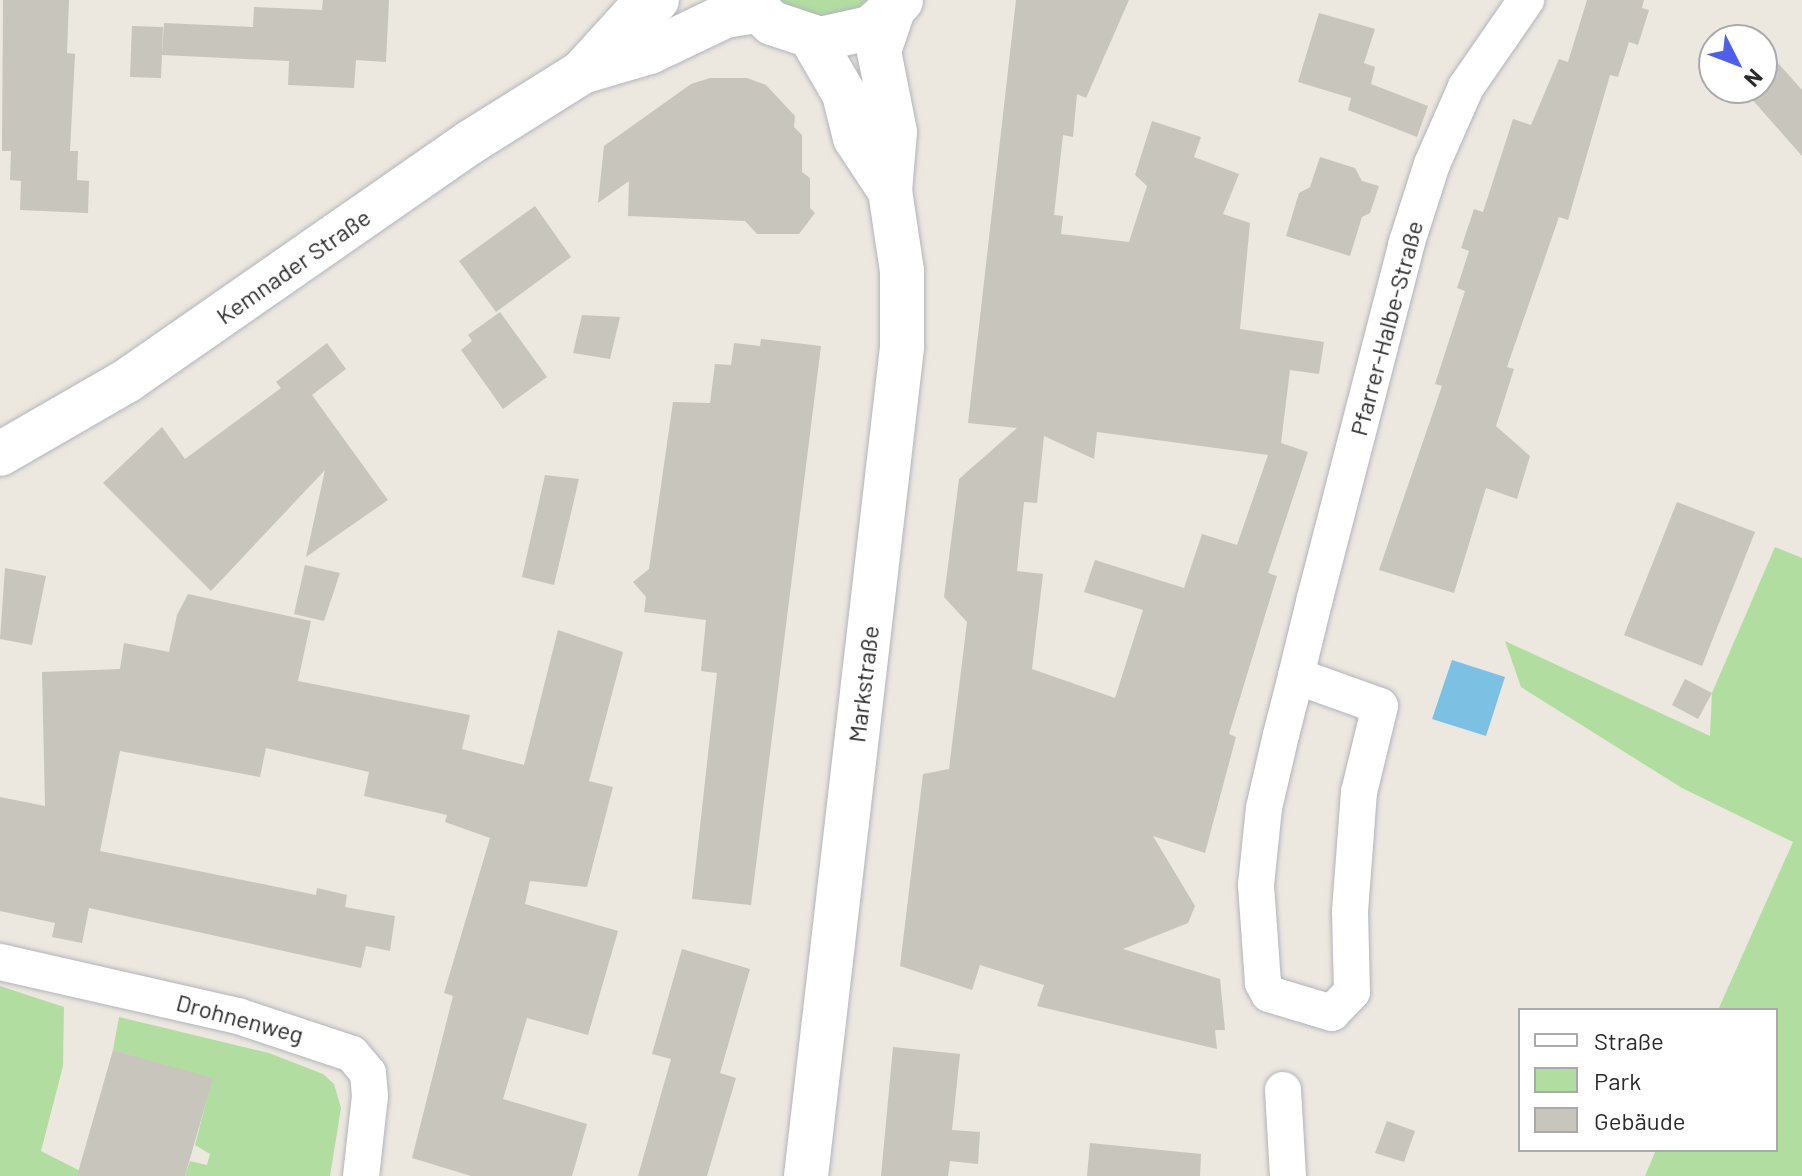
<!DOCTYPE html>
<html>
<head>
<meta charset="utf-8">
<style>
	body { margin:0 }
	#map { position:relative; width:1802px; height:1176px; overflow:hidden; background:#ece7df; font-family:Barlow,sans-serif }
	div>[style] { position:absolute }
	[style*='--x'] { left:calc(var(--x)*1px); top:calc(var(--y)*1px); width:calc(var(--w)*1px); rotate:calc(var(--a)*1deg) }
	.green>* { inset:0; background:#b1dda1 }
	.water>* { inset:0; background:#7cc1e4 }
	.building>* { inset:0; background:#c8c5bd }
	.roads { filter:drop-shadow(0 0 2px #b2b4bd) drop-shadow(0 0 2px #b2b4bd) }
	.minor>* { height:36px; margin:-18px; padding:0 18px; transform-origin:18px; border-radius:18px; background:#fff }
	.tertiary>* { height:44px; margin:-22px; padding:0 22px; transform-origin:22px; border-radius:22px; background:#fff }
	.secondary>* { height:44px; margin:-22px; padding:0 22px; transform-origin:22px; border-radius:22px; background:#fff }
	span { translate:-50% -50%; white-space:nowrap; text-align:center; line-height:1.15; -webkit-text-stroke:6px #fff; paint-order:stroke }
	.street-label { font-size:24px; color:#2b2b2b }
	.legend { position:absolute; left:1518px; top:1008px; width:260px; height:144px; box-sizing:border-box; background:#fff; border:2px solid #aaa; margin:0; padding:10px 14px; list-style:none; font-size:24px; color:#2b2b2b }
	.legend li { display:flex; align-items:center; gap:16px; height:40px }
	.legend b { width:40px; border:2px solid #aaa }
	.north { position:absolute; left:1698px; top:24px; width:80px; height:80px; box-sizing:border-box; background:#fff; border:2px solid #aaa; border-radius:50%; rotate:132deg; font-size:22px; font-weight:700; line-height:32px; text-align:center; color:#2b2b2b }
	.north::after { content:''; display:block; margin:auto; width:28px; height:36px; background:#4e60ea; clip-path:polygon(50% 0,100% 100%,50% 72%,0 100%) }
</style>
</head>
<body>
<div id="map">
	<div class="green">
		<div style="clip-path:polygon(776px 0,879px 0,864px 10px,824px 19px,803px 15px)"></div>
		<div style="clip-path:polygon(1775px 547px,1802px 558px,1802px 1176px,1645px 1176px,1656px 1150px,1776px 1150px,1776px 1010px,1718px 1010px,1793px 842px,1682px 788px,1521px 687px,1505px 641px,1710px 736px,1712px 693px)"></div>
		<div style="clip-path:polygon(0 986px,64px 1007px,63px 1066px,41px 1151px,90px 1176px,0 1176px)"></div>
		<div style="clip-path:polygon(119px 1017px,269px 1053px,323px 1074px,334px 1084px,341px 1108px,330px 1176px,185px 1176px,190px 1161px,207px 1165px,210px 1154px,195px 1145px,212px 1079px,113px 1050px)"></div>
	</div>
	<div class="water">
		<div style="clip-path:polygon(1452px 660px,1505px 677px,1486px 736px,1432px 719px)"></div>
	</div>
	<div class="building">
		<div style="clip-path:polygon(3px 0,69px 0,67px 53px,75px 54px,70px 151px,78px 151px,77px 180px,89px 181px,88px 213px,20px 210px,21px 181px,10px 180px,11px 151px,2px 151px)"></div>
		<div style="clip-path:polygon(323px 0,389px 0,386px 62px,356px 60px,354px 88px,288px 85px,289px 61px,162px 55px,164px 23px,253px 27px,254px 7px,322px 10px)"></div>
		<div style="clip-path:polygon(evenodd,1016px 0,1129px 0,1086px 98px,1077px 94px,1073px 137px,1063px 135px,1054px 215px,1063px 216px,1061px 234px,1129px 242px,1147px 186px,1135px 175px,1152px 121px,1201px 137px,1194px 157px,1239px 174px,1223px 214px,1250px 223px,1240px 329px,1324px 342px,1319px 374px,1290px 370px,1281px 443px,1308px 452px,1268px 573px,1277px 576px,1229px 734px,1236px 737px,1205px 853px,1153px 836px,1195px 906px,1188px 923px,1123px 949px,1220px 979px,1225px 1030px,1215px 1030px,1217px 1049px,1037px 1006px,1044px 985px,980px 965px,972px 990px,900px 966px,923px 774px,949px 769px,967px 622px,944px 597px,959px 479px,1017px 428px,968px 423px,1016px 0,1097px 432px,1268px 455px,1237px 545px,1202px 534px,1184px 588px,1095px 560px,1084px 592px,1143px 610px,1115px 698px,1032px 669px,1043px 574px,1017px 571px,1024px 502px,1037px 503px,1044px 436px,1094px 459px,1097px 432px)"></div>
		<div style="clip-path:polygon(1587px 0,1644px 0,1642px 8px,1649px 10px,1638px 45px,1629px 42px,1618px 77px,1610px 75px,1568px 220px,1559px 217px,1507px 367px,1514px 369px,1496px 426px,1530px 456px,1517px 499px,1486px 488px,1454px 593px,1379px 570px,1442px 386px,1435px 384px,1465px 291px,1457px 288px,1469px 251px,1461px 248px,1474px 209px,1483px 212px,1513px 119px,1531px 125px,1559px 59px,1568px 62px)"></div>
		<div style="clip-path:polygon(1319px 13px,1375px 29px,1364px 63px,1375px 67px,1371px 84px,1428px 106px,1417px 137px,1348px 110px,1351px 98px,1298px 82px)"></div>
		<div style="clip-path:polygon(132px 26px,163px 27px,161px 78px,130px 77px)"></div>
		<div style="clip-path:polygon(1762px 45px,1802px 90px,1802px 156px,1742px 88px,1762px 88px)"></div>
		<div style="clip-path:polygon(710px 78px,747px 78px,766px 85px,795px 116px,794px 127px,802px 135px,802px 172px,810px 178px,810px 208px,815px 213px,799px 234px,757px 234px,745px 221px,628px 216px,629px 181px,598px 203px,604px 146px,691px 84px)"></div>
		<div style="clip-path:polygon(1320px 157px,1355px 168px,1362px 181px,1379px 186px,1370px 213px,1362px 217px,1350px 256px,1286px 236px,1299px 193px,1310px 187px)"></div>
		<div style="clip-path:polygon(535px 206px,571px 257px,496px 312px,459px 261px)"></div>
		<div style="clip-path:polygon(500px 312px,547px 377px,503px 409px,461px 350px,472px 341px,468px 335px)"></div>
		<div style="clip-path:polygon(582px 315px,620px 317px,610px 359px,573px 353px)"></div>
		<div style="clip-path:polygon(761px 339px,821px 346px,751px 905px,692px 899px,717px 673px,701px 671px,706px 620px,644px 612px,646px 597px,633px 582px,649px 569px,673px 402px,710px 403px,715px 364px,731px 365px,734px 343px,760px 346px)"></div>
		<div style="clip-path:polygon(327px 343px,346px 369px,312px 395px,388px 500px,306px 557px,325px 470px,211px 591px,103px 483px,162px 427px,185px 459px,281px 388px,276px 382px)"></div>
		<div style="clip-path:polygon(545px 475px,579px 479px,554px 585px,522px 577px)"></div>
		<div style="clip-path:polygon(1677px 502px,1755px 532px,1702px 666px,1624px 635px)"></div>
		<div style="clip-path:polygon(305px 565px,340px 573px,324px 621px,294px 614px)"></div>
		<div style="clip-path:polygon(5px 568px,46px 576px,32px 645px,0 639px)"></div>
		<div style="clip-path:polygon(188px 594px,311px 621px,298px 681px,470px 715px,462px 749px,524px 765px,558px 630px,623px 652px,589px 781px,613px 787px,587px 887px,530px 881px,525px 904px,618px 931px,588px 1035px,527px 1018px,503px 1099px,587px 1124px,572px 1176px,471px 1176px,412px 1158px,453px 996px,444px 993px,490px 838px,445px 822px,447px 815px,364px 796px,369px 772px,266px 748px,260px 777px,120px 751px,100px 851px,316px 895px,317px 888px,347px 895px,345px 907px,395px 916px,390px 951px,366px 946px,361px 968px,89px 908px,82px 943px,52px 937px,55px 923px,0 911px,0 797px,45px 806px,42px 672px,120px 669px,124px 643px,169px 652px,177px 615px)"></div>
		<div style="clip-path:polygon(1685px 679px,1712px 693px,1698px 719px,1672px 705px)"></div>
		<div style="clip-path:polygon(682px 949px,750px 969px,720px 1073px,736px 1078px,707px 1176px,638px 1176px,671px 1059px,652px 1054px)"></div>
		<div style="clip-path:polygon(893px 1047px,960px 1054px,952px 1130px,980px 1132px,978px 1164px,950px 1161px,948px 1176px,881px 1176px)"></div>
		<div style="clip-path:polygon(113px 1050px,213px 1078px,185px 1176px,77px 1176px)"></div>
		<div style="clip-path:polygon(1387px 1121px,1415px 1131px,1404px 1162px,1375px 1153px)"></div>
		<div style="clip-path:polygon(1090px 1143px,1201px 1154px,1200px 1176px,1087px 1176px)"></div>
	</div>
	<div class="roads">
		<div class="minor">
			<div style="--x:1296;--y:676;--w:89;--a:19.7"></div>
			<div style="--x:1380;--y:706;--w:89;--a:103.7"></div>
			<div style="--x:1359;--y:792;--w:119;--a:94.3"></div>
			<div style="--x:1350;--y:911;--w:81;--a:88.6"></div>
			<div style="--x:1352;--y:992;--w:29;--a:134"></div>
			<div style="--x:1332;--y:1013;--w:66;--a:-163.2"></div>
			<div style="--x:1269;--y:994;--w:13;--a:-119"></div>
			<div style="--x:1263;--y:983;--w:98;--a:-94.1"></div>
			<div style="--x:1256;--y:885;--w:77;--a:-84.1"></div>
			<div style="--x:1264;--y:808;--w:75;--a:-76.9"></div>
			<div style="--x:1281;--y:735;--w:61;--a:-75.7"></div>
			<div style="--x:1296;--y:676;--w:80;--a:-76.3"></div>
			<div style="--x:1315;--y:598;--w:365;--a:-75.5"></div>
			<div style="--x:1406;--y:245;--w:85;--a:-72.2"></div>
			<div style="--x:1432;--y:164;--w:84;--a:-66.2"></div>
			<div style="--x:1466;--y:87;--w:106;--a:-55.4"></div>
			<div style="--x:0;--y:962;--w:244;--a:12.8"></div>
			<div style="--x:238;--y:1016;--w:120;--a:18.4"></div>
			<div style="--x:352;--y:1054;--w:25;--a:50"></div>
			<div style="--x:368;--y:1073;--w:23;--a:85"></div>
			<div style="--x:370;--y:1096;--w:81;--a:96.4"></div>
			<div style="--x:1283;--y:1090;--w:86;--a:86.7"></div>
		</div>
		<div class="tertiary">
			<div style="--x:582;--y:72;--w:71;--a:-16.4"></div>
			<div style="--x:650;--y:52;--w:83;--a:-25.6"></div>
			<div style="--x:725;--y:16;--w:32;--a:-9"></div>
			<div style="--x:0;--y:454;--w:148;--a:-30"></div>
			<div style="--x:128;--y:380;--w:415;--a:-34.8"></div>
			<div style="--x:469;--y:143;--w:133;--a:-32.1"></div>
			<div style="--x:582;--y:72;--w:74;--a:-47.7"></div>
			<div style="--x:632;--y:17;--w:30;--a:-34"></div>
		</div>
		<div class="secondary">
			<div style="--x:748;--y:0;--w:33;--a:44"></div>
			<div style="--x:772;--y:23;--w:51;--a:18.4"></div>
			<div style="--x:820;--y:39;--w:51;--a:-12.4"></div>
			<div style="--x:870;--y:28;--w:41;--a:-41.1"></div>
			<div style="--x:811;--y:37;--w:66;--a:59.9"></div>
			<div style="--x:844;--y:94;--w:45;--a:76"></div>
			<div style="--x:855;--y:138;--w:64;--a:56.6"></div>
			<div style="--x:806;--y:1176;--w:835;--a:-83.39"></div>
			<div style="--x:902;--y:347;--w:76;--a:-90"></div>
			<div style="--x:902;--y:271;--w:81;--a:-98.5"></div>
			<div style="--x:890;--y:191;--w:59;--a:-85.2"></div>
			<div style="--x:895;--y:132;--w:83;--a:-101.2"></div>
			<div style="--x:879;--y:51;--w:40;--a:-71.1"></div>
		</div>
	</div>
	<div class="street-label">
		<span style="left:293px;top:266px;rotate:-35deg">Kemnader Straße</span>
		<span style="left:1386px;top:328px;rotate:-75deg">Pfarrer-Halbe-Straße</span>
		<span style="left:863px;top:684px;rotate:-83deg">Markstraße</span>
		<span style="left:240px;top:1018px;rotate:15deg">Drohnenweg</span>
	</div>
	<ul class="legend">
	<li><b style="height:10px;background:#fff"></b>Straße</li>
	<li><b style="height:22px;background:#b1dda1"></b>Park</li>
	<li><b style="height:22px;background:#c8c5bd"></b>Gebäude</li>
	</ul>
	<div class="north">N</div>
</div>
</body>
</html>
